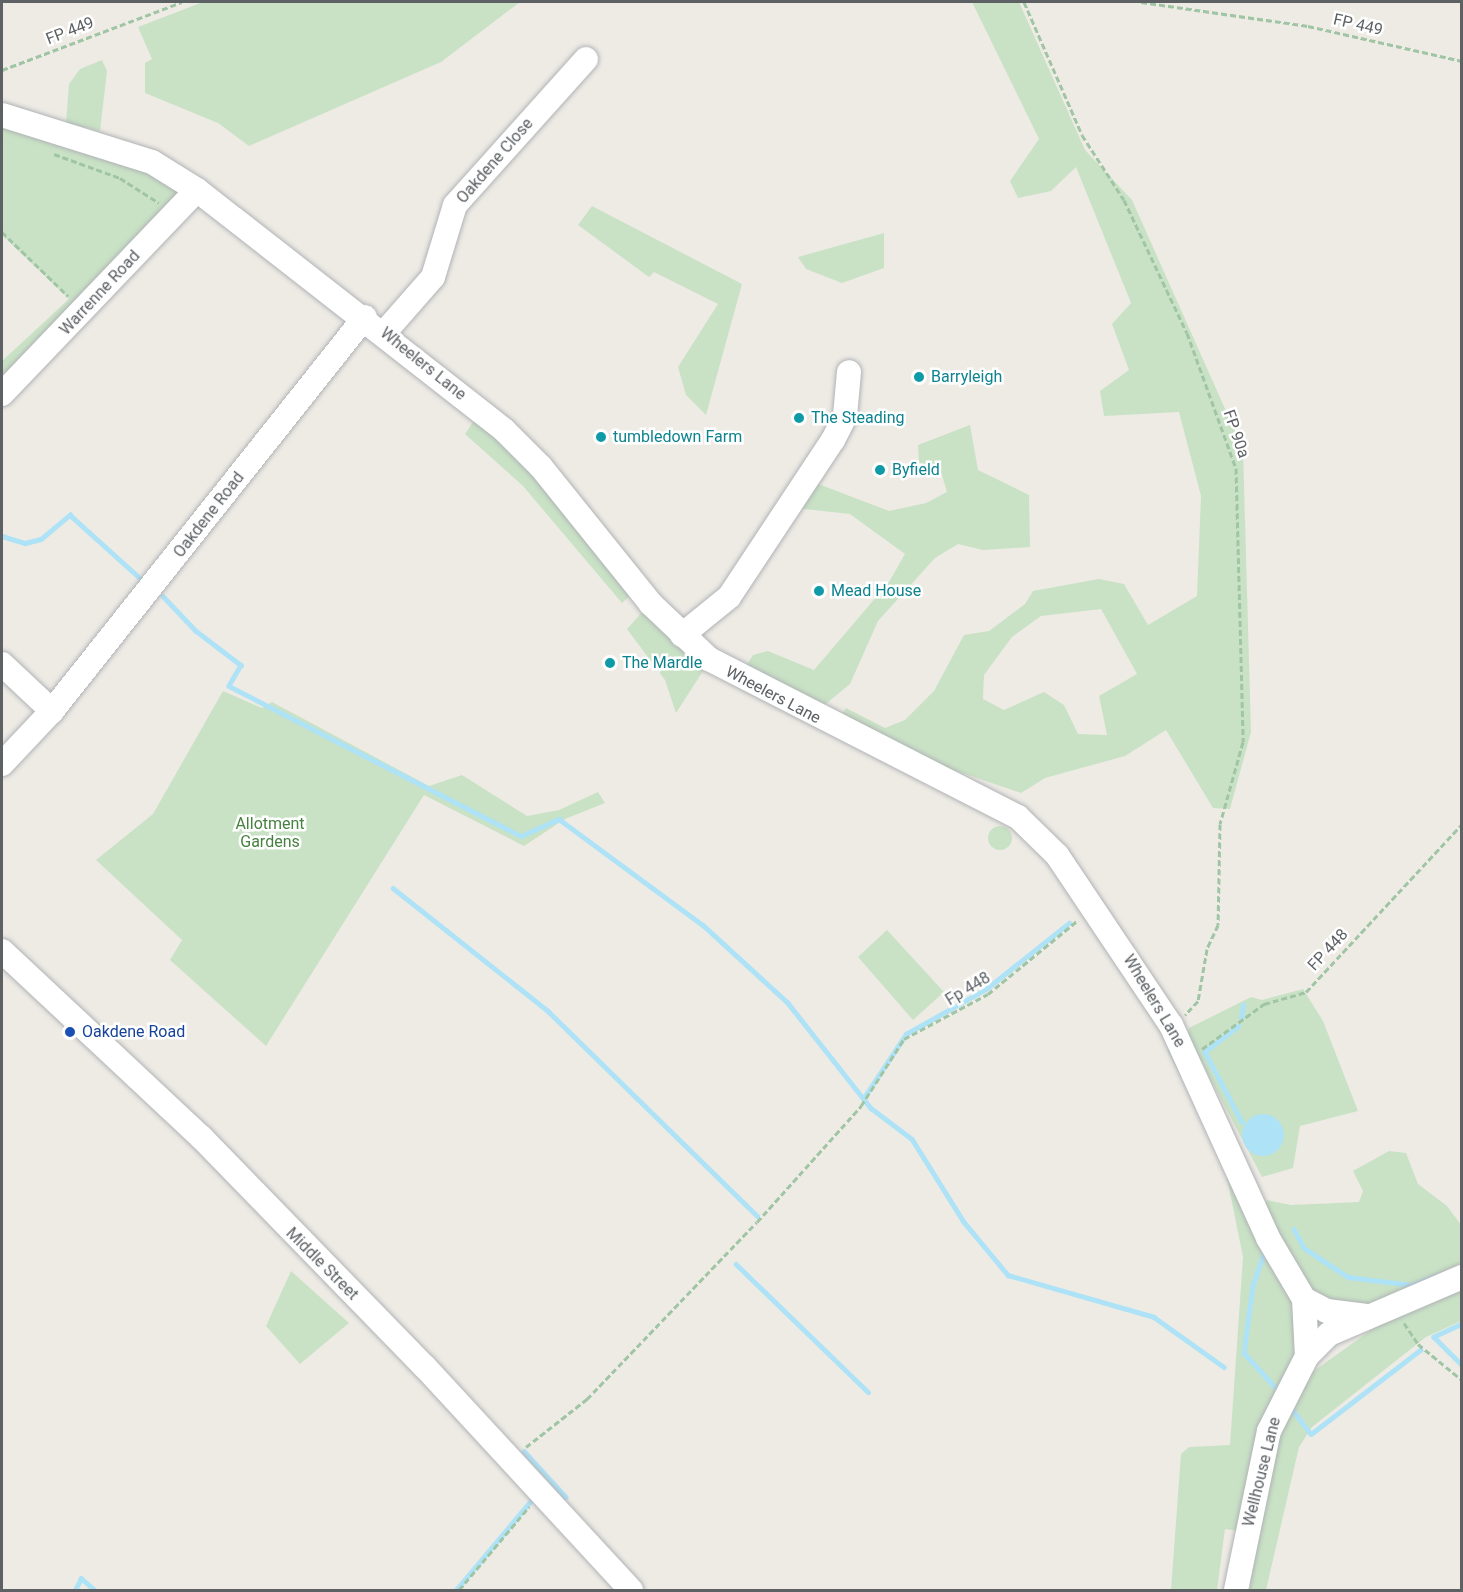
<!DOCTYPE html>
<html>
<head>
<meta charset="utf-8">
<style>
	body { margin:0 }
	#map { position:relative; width:1463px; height:1592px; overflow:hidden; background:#eeebe5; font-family:Roboto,sans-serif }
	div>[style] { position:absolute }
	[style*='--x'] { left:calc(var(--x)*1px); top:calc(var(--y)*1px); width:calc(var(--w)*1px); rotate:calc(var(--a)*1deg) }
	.green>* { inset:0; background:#c9e2c5 }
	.round { border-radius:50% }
	.water>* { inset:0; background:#aee2f6 }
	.stream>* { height:4.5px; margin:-2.25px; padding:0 2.25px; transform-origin:2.25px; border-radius:2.25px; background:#aee2f6 }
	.path>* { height:3px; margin-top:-1.5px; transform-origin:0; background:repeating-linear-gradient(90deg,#a0c5a5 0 6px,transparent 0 9px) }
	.roads { filter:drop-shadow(0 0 2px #b0b3b6) drop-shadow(0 0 2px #b0b3b6) }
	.minor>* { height:24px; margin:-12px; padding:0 12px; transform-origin:12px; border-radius:12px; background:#fff }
	.dots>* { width:16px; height:16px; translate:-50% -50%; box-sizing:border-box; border:3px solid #fff; border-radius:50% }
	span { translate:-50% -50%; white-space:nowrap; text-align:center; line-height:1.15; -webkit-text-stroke:5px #fff; paint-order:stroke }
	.street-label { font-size:16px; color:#5d6164 }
	.culture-label { font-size:16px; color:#0d838f }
	.left { translate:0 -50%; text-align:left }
	.park-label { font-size:16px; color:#46813f }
	.transit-label { font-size:16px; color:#164399 }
	.frame { position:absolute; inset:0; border:3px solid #5d6164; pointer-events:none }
</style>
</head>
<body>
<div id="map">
	<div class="green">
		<div style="clip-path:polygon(203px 2px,520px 2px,441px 62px,249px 146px,218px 123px,145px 93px,145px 63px,152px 59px,138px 27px)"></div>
		<div style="clip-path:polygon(evenodd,972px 2px,1019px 2px,1085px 150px,1132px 200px,1243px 449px,1251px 732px,1230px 809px,1213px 808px,1166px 730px,1125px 756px,1045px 778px,1021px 793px,912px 756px,839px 719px,846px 708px,885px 728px,905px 720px,934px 691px,964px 635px,989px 631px,1025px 604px,1033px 591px,1099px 579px,1124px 584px,1148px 625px,1197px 596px,1201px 496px,1179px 412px,1104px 416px,1100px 391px,1129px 370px,1112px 324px,1131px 303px,1076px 167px,1051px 191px,1018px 198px,1010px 181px,1039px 139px,972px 2px,1101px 609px,1137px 674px,1099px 696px,1107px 735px,1078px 734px,1064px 705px,1044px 692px,1004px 710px,983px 699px,984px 675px,1012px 637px,1041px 616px,1101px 609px)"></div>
		<div style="clip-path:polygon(102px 60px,107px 71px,100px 131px,66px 123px,69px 84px,80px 69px)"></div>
		<div style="clip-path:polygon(2px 120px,148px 168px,178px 192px,173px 204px,2px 380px,2px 361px,69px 299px,2px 235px)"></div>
		<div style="clip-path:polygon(592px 206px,742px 284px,706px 415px,686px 395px,678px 367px,718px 304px,654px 272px,649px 277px,578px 225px)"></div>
		<div style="clip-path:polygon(884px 233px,884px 268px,842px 283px,806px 269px,798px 257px)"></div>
		<div style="clip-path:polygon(475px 419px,535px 470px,631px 595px,622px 603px,523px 486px,465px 434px)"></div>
		<div style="clip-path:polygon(970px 425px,978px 470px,1029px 495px,1030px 547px,983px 550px,958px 544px,935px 558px,878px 621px,850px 684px,822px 707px,746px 666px,753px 655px,768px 651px,814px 670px,889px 582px,905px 554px,850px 514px,795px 508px,813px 482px,889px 511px,926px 503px,947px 492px,941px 472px,919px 462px,918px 445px)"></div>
		<div style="clip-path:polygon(645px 609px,703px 671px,676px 713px,665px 680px,627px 629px)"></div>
		<div style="clip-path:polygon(223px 691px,262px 708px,272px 702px,429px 786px,462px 775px,527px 816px,559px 810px,598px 792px,605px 803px,565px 819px,524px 846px,424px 795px,266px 1046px,170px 960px,182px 940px,96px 860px,153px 814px)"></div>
		<div class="round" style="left:988px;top:826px;width:24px;height:24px"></div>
		<div style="clip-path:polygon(887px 930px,944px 992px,913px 1020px,858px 957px)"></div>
		<div style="clip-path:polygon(1303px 989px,1323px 1021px,1358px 1111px,1300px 1126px,1293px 1168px,1262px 1177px,1188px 1036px,1189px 1028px,1251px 997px,1262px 1000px)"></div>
		<div style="clip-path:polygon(1174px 1045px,1292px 1294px,1295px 1358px,1240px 1531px,1225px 1529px,1217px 1590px,1171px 1590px,1181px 1454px,1189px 1447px,1230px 1445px,1243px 1257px,1223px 1158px,1167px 1050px)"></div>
		<div style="clip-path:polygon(1389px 1151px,1406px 1153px,1418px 1184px,1447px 1206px,1461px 1225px,1461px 1269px,1370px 1306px,1348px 1308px,1318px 1297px,1301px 1280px,1264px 1207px,1267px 1200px,1291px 1205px,1359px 1202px,1363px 1191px,1353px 1171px)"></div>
		<div style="clip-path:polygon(291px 1271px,349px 1323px,300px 1364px,266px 1326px)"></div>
		<div style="clip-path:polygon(1461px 1285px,1461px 1321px,1426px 1337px,1312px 1427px,1299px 1447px,1266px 1590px,1250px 1590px,1251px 1552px,1279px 1422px,1311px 1373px,1392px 1315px)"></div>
	</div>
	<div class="water">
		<div class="round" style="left:1242px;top:1114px;width:42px;height:42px"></div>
	</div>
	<div class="stream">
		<div style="--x:2;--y:536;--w:24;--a:17"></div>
		<div style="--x:25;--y:543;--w:16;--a:-14"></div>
		<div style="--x:41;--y:539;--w:38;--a:-40"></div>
		<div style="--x:70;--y:515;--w:96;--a:42"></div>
		<div style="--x:163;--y:596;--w:47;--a:46.7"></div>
		<div style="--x:195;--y:630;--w:58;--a:37.3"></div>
		<div style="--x:241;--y:665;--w:24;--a:120"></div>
		<div style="--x:229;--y:686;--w:328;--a:27.2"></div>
		<div style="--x:521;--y:836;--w:42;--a:-24.1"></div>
		<div style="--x:559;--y:819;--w:179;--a:36.4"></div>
		<div style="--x:703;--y:925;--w:115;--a:42.5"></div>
		<div style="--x:788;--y:1003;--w:134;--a:51.7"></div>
		<div style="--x:871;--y:1108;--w:51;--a:37.1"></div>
		<div style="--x:912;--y:1139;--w:98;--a:57.9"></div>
		<div style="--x:964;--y:1222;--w:69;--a:50.3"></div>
		<div style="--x:1008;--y:1275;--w:152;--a:16"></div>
		<div style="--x:1154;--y:1317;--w:86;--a:35.5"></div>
		<div style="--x:393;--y:888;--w:198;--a:38.4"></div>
		<div style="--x:548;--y:1011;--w:293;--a:44.4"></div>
		<div style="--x:1241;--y:1018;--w:13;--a:-81"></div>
		<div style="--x:1239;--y:1026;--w:43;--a:142.6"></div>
		<div style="--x:1205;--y:1052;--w:79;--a:62.1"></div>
		<div style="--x:863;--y:1099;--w:78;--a:-56.5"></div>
		<div style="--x:906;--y:1034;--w:92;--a:-29.4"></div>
		<div style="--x:986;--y:989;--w:106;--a:-38.5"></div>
		<div style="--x:1294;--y:1229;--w:21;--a:62"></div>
		<div style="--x:1304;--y:1248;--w:53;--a:33.4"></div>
		<div style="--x:1348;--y:1277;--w:64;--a:7.1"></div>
		<div style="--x:1412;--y:1285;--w:30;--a:-21"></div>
		<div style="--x:1265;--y:1251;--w:36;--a:109"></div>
		<div style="--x:1253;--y:1285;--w:69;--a:97.5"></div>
		<div style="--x:1244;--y:1353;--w:46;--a:47.6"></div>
		<div style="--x:736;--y:1264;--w:184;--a:44.1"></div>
		<div style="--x:1462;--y:1324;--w:31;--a:155"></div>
		<div style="--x:1434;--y:1337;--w:40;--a:45"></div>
		<div style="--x:1292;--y:1409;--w:31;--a:53"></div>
		<div style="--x:1311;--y:1434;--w:138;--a:-37.6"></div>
		<div style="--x:524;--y:1451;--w:62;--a:47.6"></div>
		<div style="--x:75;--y:1590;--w:13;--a:-63"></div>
		<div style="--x:81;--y:1578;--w:18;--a:41"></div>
		<div style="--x:456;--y:1590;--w:123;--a:-50"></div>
	</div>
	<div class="path">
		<div style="--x:1024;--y:2;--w:145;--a:66.4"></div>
		<div style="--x:1082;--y:135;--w:77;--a:57.1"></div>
		<div style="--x:1124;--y:200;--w:147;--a:64.7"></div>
		<div style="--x:1187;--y:333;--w:144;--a:70.1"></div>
		<div style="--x:1236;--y:468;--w:274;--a:88.5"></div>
		<div style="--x:1243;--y:742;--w:85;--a:105.7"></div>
		<div style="--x:1220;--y:824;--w:101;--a:91.1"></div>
		<div style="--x:1218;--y:925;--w:26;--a:115"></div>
		<div style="--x:1207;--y:949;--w:53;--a:99.8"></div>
		<div style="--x:1198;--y:1001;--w:19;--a:133"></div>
		<div style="--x:1141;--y:2;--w:169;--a:8.2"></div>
		<div style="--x:1308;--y:26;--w:158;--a:12.8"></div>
		<div style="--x:2;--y:70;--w:192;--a:-20.7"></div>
		<div style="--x:54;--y:154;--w:70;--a:20"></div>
		<div style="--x:120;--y:178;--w:46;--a:32.7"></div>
		<div style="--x:2;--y:232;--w:92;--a:44.1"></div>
		<div style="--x:1202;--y:1049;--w:77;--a:-36"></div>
		<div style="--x:1264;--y:1004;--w:44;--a:-15.9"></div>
		<div style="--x:1306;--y:992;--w:229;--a:-47.1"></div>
		<div style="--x:1404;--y:1323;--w:25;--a:56"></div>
		<div style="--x:1418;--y:1344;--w:57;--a:39.3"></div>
		<div style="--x:526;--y:1447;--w:78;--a:-38.2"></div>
		<div style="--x:587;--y:1399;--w:245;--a:-46.2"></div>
		<div style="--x:757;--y:1222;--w:156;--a:-48.1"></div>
		<div style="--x:861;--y:1106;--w:80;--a:-57.3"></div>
		<div style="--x:904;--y:1039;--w:95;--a:-28.2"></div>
		<div style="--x:988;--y:994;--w:117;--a:-39.4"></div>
		<div style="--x:459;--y:1590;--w:109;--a:-49.9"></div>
	</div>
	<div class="roads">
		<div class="minor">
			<div style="--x:2;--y:115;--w:157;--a:17.4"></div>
			<div style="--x:152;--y:162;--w:53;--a:31.9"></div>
			<div style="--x:197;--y:190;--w:390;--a:38"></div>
			<div style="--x:504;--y:430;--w:52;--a:45"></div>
			<div style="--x:541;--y:467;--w:176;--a:51.2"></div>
			<div style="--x:651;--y:604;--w:80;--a:43.5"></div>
			<div style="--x:709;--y:659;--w:347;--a:27.1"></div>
			<div style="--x:1018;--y:817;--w:54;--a:44.3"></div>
			<div style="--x:1057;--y:855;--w:205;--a:56.2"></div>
			<div style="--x:1171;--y:1025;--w:234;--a:65.5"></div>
			<div style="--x:1268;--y:1238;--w:71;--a:59.5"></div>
			<div style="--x:1304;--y:1299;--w:26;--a:28"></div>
			<div style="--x:1327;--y:1311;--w:38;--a:7"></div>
			<div style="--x:384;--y:333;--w:74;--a:-48.8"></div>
			<div style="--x:433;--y:277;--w:75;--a:-73"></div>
			<div style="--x:455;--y:205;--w:196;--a:-48.1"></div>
			<div style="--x:2;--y:394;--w:282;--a:-46.3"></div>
			<div style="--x:682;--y:635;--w:60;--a:-39"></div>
			<div style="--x:729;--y:597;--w:188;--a:-56.5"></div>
			<div style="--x:833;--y:440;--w:27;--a:-63"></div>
			<div style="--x:845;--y:416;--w:44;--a:-84.8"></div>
			<div style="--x:2;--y:664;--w:69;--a:43.2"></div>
			<div style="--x:2;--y:764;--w:73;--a:-46.7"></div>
			<div style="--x:52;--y:711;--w:503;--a:-51.54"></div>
			<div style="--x:2;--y:951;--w:272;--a:43.1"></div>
			<div style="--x:201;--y:1137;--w:321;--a:45.8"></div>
			<div style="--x:425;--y:1367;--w:304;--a:47.3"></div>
			<div style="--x:1304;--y:1299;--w:57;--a:87"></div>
			<div style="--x:1236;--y:1590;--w:162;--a:-78.3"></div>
			<div style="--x:1269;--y:1431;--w:84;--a:-63.1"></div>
			<div style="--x:1307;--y:1356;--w:31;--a:-45"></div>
			<div style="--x:1329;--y:1334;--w:145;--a:-23.2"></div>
		</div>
	</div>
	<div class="dots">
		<div style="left:919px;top:377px;background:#0f9aa8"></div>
		<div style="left:799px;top:418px;background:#0f9aa8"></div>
		<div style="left:601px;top:437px;background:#0f9aa8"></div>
		<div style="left:880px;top:470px;background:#0f9aa8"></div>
		<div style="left:819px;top:591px;background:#0f9aa8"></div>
		<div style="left:610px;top:663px;background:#0f9aa8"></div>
		<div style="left:70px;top:1032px;background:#1a4fb4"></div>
	</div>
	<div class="street-label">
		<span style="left:1358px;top:25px;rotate:13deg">FP 449</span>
		<span style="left:70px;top:31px;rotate:-21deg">FP 449</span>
		<span style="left:495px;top:161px;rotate:-49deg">Oakdene Close</span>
		<span style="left:100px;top:293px;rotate:-47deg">Warrenne Road</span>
		<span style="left:423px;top:364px;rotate:39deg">Wheelers Lane</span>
		<span style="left:1236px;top:434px;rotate:71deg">FP 90a</span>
		<span style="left:209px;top:515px;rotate:-52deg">Oakdene Road</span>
		<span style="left:773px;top:695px;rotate:28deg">Wheelers Lane</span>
		<span style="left:1328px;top:950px;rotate:-47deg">FP 448</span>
		<span style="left:968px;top:989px;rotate:-31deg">Fp 448</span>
		<span style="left:1154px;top:1001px;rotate:59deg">Wheelers Lane</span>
		<span style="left:322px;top:1264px;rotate:45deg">Middle Street</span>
		<span style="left:1262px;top:1472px;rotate:-76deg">Wellhouse Lane</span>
	</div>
	<div class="culture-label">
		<span class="left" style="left:931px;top:377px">Barryleigh</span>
		<span class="left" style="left:811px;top:418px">The Steading</span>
		<span class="left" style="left:613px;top:437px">tumbledown Farm</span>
		<span class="left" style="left:892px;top:470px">Byfield</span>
		<span class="left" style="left:831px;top:591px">Mead House</span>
		<span class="left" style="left:622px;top:663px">The Mardle</span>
	</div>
	<div class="park-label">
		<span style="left:270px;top:833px">Allotment<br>Gardens</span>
	</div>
	<div class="transit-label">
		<span class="left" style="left:82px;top:1032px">Oakdene Road</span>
	</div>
	<div class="frame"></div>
</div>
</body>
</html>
